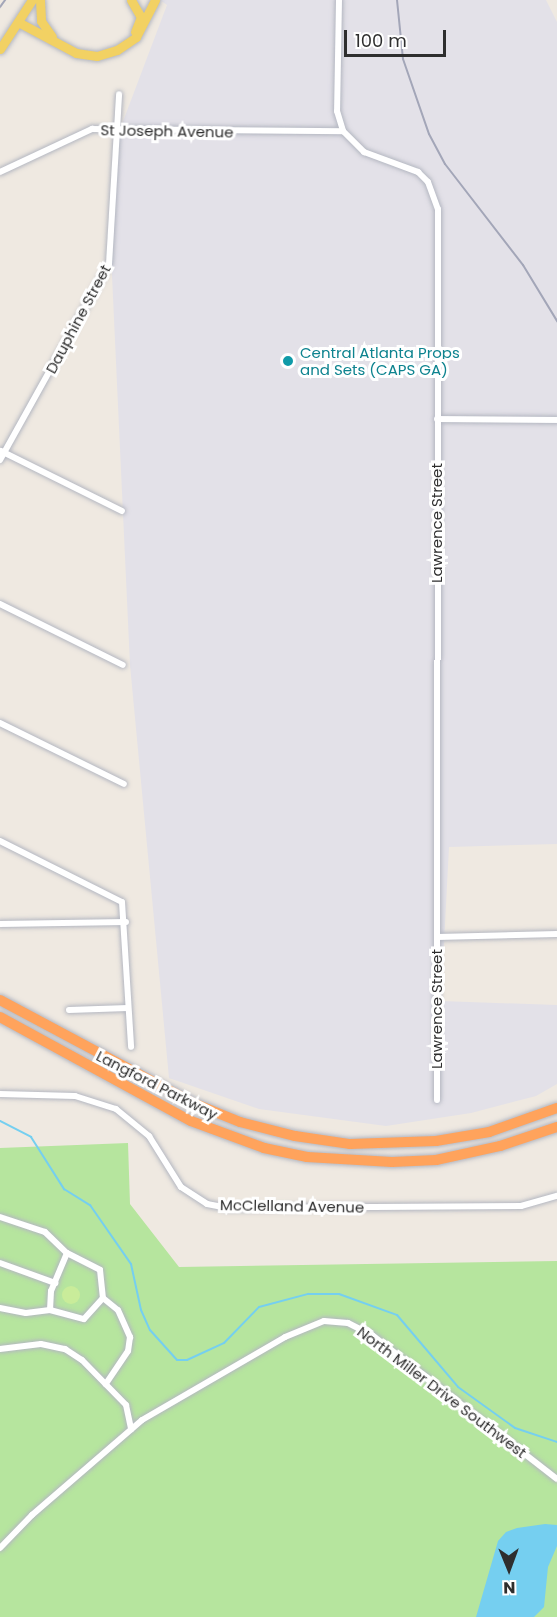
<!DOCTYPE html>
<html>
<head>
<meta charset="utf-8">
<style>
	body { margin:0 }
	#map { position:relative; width:557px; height:1617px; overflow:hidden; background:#efe9e1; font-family:Poppins,sans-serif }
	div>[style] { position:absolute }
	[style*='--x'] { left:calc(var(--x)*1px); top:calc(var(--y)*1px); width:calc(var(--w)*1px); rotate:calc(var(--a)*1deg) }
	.industrial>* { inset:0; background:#e3e1e8 }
	.green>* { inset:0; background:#b6e59e }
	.pitch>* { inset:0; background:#c9ec9a }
	.round { border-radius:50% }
	.water>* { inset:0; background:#75cff0 }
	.stream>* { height:2px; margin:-1px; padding:0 1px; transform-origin:1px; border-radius:1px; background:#75cff0 }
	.roads { filter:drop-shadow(0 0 2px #b4b7c1) drop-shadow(0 0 2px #b4b7c1) }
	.minor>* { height:6px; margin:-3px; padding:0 3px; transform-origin:3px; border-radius:3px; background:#fff }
	.primary>* { height:9px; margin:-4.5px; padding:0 4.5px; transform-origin:4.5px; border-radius:4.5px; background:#f2d163 }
	.motorway>* { height:10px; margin:-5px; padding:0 5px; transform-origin:5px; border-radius:5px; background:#ffa35c }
	.rail>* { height:2px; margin:-1px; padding:0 1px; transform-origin:1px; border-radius:1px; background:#a3a6b8 }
	.dots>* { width:16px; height:16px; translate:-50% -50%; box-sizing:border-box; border:3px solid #fff; border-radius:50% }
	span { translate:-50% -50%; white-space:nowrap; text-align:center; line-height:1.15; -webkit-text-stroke:6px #fff; paint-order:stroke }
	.street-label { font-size:15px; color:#2e2e2e }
	.culture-label { font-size:15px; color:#0d838f }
	.left { translate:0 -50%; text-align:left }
	.north { position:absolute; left:479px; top:1539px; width:60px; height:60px; -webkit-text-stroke:4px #fff; paint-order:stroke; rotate:179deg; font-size:16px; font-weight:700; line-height:24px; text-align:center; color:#2e2e2e }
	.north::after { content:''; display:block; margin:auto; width:21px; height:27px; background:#2e2e2e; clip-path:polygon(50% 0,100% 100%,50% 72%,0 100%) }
	.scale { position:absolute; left:344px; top:30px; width:102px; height:27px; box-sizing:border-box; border:3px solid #2e2e2e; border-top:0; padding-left:8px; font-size:18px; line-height:21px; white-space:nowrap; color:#2e2e2e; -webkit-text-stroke:4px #fff; paint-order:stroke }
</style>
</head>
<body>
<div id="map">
	<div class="industrial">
		<div style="clip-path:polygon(160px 0,546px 0,557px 22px,557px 844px,449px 847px,441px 1001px,557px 1005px,557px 1084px,536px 1096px,471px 1113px,386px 1126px,259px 1109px,169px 1078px,130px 665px,111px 254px,119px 132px,167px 5px)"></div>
	</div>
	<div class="green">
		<div style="clip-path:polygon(128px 1143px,130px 1204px,179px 1267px,557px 1261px,557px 1617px,0 1617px,0 1148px)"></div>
	</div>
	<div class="pitch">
		<div class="round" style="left:62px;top:1286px;width:18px;height:18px"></div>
	</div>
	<div class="water">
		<div style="clip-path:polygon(545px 1524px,557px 1525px,557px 1546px,548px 1567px,544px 1607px,534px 1617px,476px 1617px,498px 1541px,506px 1532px,517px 1528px)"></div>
	</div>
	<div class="stream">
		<div style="--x:0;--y:1121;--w:35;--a:27"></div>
		<div style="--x:31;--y:1137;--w:62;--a:57.6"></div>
		<div style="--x:64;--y:1189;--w:31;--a:32"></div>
		<div style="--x:90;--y:1205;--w:72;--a:55.2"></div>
		<div style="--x:131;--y:1264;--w:47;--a:77.7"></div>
		<div style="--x:141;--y:1310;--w:22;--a:66"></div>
		<div style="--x:150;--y:1330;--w:40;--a:48"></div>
		<div style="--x:177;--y:1360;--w:10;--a:0"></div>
		<div style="--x:187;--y:1360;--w:41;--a:-24.7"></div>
		<div style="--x:224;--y:1343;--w:50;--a:-45.8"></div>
		<div style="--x:259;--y:1307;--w:51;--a:-14.9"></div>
		<div style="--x:308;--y:1294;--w:31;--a:0"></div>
		<div style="--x:339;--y:1294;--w:62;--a:19.9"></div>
		<div style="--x:397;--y:1315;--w:94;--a:49.7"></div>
		<div style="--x:458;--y:1387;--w:70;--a:35.7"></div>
		<div style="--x:515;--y:1428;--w:44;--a:18.4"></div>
	</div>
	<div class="roads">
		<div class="minor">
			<div style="--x:339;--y:0;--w:111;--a:91"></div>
			<div style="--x:337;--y:111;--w:21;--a:73"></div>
			<div style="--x:343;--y:131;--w:30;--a:45"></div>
			<div style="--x:364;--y:152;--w:58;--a:20.3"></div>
			<div style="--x:418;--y:172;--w:14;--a:45"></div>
			<div style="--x:428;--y:182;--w:29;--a:70"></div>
			<div style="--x:438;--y:209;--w:891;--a:90.06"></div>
			<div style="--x:0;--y:172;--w:102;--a:-25.1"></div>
			<div style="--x:92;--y:129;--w:251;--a:0.5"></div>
			<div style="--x:437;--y:419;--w:120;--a:0.5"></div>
			<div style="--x:1;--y:451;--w:135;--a:26.4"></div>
			<div style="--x:0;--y:460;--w:224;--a:-60.9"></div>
			<div style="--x:109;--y:264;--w:170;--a:-86.6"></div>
			<div style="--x:0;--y:604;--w:137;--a:26.4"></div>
			<div style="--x:0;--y:723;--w:138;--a:26.2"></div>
			<div style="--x:0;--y:841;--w:136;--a:26.6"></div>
			<div style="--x:122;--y:902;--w:145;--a:86.4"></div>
			<div style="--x:0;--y:924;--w:126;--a:-0.9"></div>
			<div style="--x:437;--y:937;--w:120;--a:-1.4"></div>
			<div style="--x:69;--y:1010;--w:59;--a:-1.9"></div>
			<div style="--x:0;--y:1094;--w:75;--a:1.5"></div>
			<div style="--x:75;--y:1096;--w:43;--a:17.6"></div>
			<div style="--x:116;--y:1109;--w:43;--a:39.3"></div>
			<div style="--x:149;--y:1136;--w:60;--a:57.9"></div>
			<div style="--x:181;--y:1187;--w:31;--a:33"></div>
			<div style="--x:207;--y:1204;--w:20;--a:11"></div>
			<div style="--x:227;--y:1208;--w:294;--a:-0.4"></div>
			<div style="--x:521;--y:1206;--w:37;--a:-16"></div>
			<div style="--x:0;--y:1217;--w:47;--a:18.4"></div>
			<div style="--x:45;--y:1232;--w:30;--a:44"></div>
			<div style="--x:67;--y:1253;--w:37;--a:27"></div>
			<div style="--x:100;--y:1270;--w:28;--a:84"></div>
			<div style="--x:103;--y:1298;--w:19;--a:39"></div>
			<div style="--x:118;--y:1310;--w:30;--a:66"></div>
			<div style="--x:130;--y:1337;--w:14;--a:98"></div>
			<div style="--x:128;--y:1351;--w:40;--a:124"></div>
			<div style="--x:67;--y:1253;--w:41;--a:112.8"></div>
			<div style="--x:51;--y:1291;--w:19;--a:93"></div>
			<div style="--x:50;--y:1310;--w:35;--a:15"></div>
			<div style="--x:84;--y:1319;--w:28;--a:-48"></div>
			<div style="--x:0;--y:1263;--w:59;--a:20"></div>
			<div style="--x:0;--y:1308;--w:26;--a:11"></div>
			<div style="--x:26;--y:1313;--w:24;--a:-7"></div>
			<div style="--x:0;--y:1349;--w:41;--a:-7"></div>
			<div style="--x:41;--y:1344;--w:25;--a:12"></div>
			<div style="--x:65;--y:1349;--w:20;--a:33"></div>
			<div style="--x:82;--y:1360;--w:63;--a:45.6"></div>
			<div style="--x:126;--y:1405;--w:25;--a:78"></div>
			<div style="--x:0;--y:1548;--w:46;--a:-45.9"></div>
			<div style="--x:32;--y:1515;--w:145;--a:-40.8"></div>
			<div style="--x:142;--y:1420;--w:165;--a:-30.1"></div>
			<div style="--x:285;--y:1337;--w:42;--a:-22.3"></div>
			<div style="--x:324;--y:1321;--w:24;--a:5"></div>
			<div style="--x:348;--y:1323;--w:27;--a:27"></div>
			<div style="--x:372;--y:1335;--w:234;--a:37.9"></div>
		</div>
		<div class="primary">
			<div style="--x:40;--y:0;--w:21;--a:87"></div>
			<div style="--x:41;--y:21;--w:19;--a:55"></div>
			<div style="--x:131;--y:0;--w:20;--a:60"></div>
			<div style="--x:141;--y:17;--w:16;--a:112"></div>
			<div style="--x:18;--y:22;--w:66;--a:28.1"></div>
			<div style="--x:76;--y:53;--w:21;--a:8"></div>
			<div style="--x:97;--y:56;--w:21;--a:-17"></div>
			<div style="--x:117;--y:50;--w:23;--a:-34"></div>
			<div style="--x:136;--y:37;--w:42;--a:-62.8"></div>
			<div style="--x:0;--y:49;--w:59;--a:-56.9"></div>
		</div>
		<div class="motorway">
			<div style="--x:0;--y:1000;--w:219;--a:28.1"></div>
			<div style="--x:193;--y:1103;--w:51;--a:22"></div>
			<div style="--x:240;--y:1122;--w:57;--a:14.3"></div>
			<div style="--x:295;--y:1136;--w:56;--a:8.3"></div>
			<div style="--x:350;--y:1144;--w:86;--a:-2"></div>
			<div style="--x:436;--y:1141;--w:54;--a:-9.6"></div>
			<div style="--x:489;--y:1132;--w:72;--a:-19.4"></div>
			<div style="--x:0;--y:1017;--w:217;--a:28.6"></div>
			<div style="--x:191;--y:1121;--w:78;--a:20.3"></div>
			<div style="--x:264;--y:1148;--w:44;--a:11.8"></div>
			<div style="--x:307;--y:1157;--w:85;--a:3.4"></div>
			<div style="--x:392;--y:1162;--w:44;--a:-2.6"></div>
			<div style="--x:436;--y:1160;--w:66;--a:-12.3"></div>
			<div style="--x:500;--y:1146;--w:60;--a:-18.4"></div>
		</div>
	</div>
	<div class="rail">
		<div style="--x:397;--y:0;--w:59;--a:84.2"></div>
		<div style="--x:403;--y:59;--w:79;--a:70.9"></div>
		<div style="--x:429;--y:134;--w:34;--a:62"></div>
		<div style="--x:445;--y:164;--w:128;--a:52.3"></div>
		<div style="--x:523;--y:265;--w:66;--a:58.7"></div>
		<div style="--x:0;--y:7;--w:9;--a:-54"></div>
	</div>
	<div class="dots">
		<div style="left:288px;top:361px;background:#0f9aa8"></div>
	</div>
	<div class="street-label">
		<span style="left:167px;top:131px;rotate:1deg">St Joseph Avenue</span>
		<span style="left:78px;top:319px;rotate:-62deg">Dauphine Street</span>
		<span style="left:437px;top:523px;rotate:-90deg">Lawrence Street</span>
		<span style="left:437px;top:1009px;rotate:-90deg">Lawrence Street</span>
		<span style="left:157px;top:1085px;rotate:27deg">Langford Parkway</span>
		<span style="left:292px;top:1206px;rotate:1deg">McClelland Avenue</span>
		<span style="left:442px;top:1392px;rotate:37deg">North Miller Drive Southwest</span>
	</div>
	<div class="culture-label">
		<span class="left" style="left:300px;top:361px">Central Atlanta Props<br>and Sets (CAPS GA)</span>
	</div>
	<div class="north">N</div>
	<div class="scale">100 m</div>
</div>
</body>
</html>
